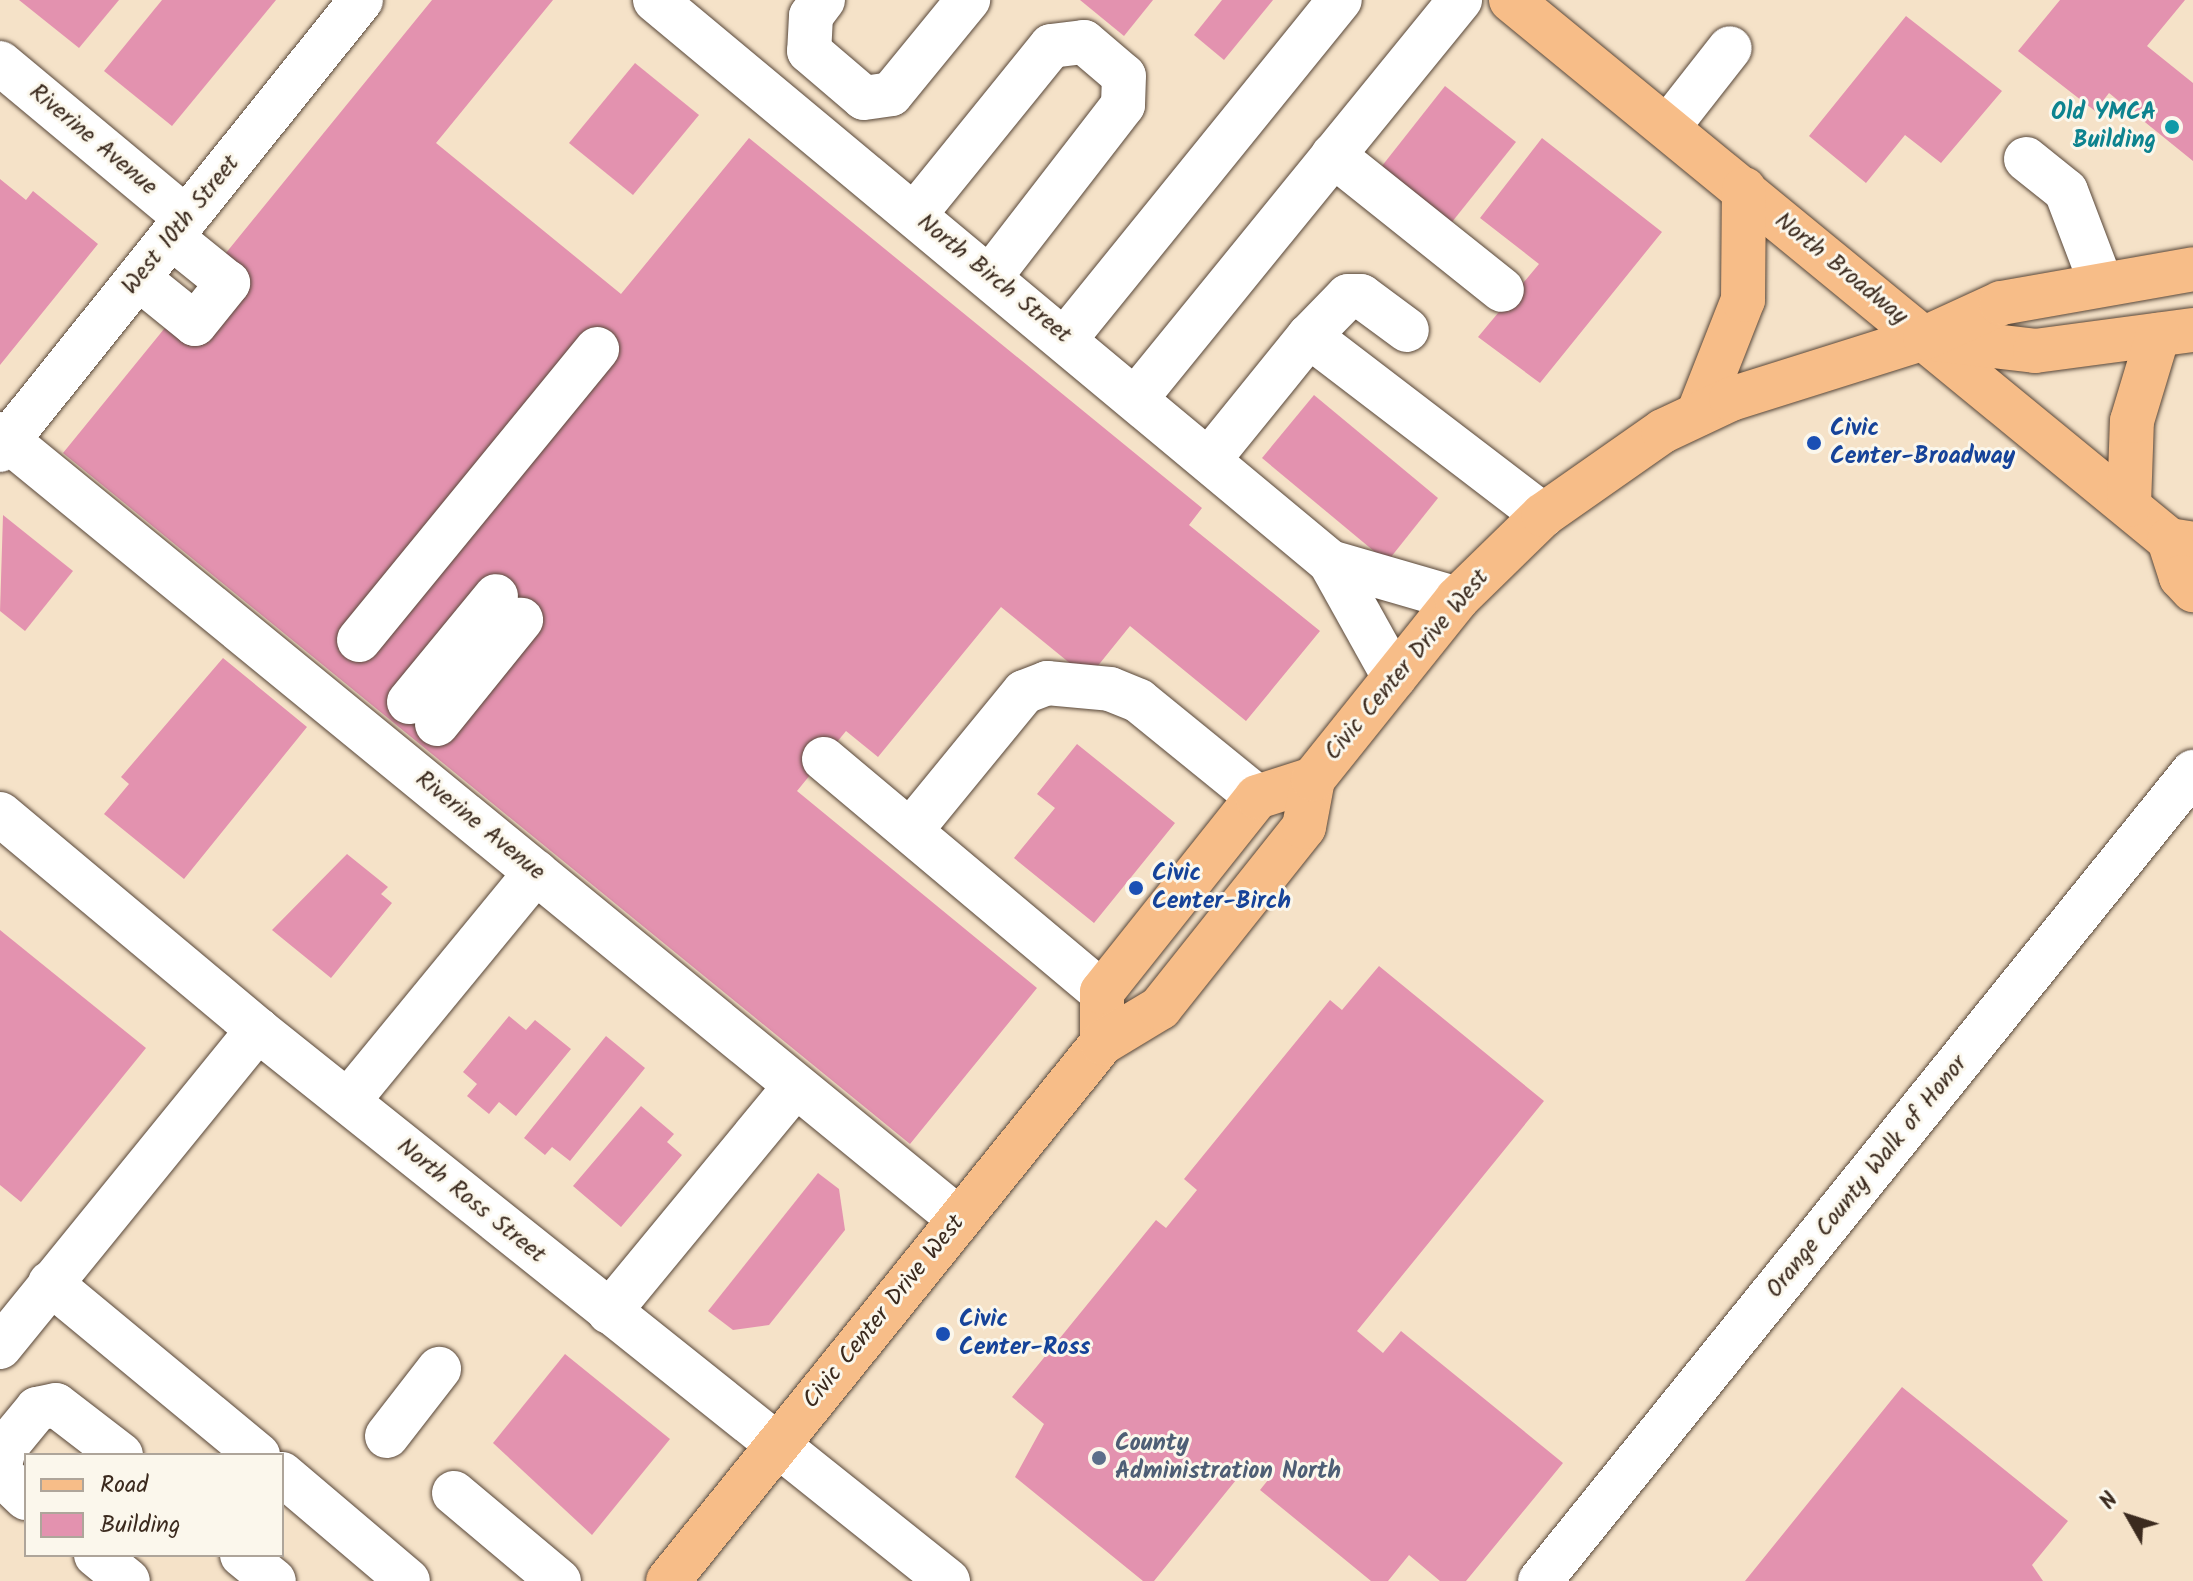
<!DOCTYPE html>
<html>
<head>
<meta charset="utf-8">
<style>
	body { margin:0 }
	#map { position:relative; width:2193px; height:1581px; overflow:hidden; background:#f5e2c8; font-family:Kalam,sans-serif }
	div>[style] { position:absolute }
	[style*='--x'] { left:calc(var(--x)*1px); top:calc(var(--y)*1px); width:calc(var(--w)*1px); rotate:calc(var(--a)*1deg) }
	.building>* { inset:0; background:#e392af }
	.roads { filter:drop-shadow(0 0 2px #574638) drop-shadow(0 0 2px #574638) }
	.minor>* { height:44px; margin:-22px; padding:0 22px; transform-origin:22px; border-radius:22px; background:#fff }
	.major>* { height:44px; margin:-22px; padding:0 22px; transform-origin:22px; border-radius:22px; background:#f7bd88 }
	.dots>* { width:22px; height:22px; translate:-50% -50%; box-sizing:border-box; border:4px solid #fbf7ec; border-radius:50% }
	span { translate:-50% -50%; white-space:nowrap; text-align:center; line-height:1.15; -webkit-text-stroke:6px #fbf7ec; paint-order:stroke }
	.culture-label { font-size:24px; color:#0d838f; font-weight:700 }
	.right { translate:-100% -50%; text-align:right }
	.street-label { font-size:24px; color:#3b2a1e }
	.transit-label { font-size:24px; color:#164399; font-weight:700 }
	.left { translate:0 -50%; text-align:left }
	.service-label { font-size:24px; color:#4e5e75; font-weight:700 }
	.legend { position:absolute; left:24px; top:1453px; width:260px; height:104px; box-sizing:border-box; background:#fbf7ec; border:2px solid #aea59a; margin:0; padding:10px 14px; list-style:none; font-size:24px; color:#3b2a1e }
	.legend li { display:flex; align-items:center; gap:16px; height:40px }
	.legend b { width:40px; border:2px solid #aea59a }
	.north { position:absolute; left:2089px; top:1477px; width:80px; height:80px; -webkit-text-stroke:6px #fbf7ec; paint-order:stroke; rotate:309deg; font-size:22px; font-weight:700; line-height:32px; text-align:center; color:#3b2a1e }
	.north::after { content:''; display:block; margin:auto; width:28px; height:36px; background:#3b2a1e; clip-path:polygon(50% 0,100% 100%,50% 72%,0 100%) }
</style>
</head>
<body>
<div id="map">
	<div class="building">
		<div style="clip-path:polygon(19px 0,119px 0,79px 48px)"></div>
		<div style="clip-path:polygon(162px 0,276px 0,172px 126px,104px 71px)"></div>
		<div style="clip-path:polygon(432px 0,553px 0,436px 143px,621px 294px,749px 138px,1202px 508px,1189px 525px,1320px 631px,1246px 721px,1130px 626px,1088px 678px,1001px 607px,878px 757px,846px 731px,797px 791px,1037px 988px,910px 1144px,63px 453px)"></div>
		<div style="clip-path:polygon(1080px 0,1153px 0,1124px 36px)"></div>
		<div style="clip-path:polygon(1222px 0,1273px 0,1224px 60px,1194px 35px)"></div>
		<div style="clip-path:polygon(2060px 0,2185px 0,2147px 46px,2193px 83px,2193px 161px,2109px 93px,2095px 111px,2018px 51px)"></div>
		<div style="clip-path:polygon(1906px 16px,2002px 91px,1941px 163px,1905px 135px,1866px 183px,1809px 136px)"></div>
		<div style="clip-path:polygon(635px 63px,699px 115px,633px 195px,569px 143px)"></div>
		<div style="clip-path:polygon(1445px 86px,1516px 142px,1448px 227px,1378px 171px)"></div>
		<div style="clip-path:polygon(1542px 138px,1662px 232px,1540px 383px,1478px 337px,1539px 264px,1480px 218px)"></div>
		<div style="clip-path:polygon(0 179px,26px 200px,33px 191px,98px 244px,0 365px)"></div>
		<div style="clip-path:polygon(1314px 395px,1438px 498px,1387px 562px,1262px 458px)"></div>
		<div style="clip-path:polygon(3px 515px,73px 571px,25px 631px,0 611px)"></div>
		<div style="clip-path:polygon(223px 658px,307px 727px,184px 879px,104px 814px,129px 784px,121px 777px)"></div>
		<div style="clip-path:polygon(1077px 744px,1175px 823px,1094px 923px,1014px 858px,1055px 808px,1037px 794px)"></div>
		<div style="clip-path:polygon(347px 854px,388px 887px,381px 894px,392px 903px,331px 978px,272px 930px)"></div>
		<div style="clip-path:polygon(0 930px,146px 1048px,21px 1202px,0 1185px)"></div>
		<div style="clip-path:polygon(1379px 966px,1544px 1101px,1357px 1331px,1383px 1353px,1401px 1331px,1563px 1463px,1466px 1581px,1440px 1581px,1409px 1555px,1388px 1581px,1371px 1581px,1260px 1490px,1268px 1480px,1249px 1464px,1154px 1581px,1143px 1581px,1015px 1477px,1044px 1424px,1012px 1397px,1156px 1220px,1166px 1228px,1197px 1190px,1184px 1179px,1330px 1000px,1342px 1010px)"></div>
		<div style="clip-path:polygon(509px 1016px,526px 1030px,535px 1020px,571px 1049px,516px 1116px,499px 1102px,489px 1114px,467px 1096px,477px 1084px,463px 1072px)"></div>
		<div style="clip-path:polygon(606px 1036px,645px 1068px,570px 1161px,552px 1147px,545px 1155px,524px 1138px)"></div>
		<div style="clip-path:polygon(641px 1106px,674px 1134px,667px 1142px,682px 1155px,621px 1227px,573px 1186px)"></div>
		<div style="clip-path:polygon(818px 1173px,839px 1189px,845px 1230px,769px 1325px,733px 1330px,708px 1311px)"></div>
		<div style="clip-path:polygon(565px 1354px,670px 1439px,592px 1535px,493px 1443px)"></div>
		<div style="clip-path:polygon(1902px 1387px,2068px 1521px,2032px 1565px,2043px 1581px,1745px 1581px)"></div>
	</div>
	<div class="roads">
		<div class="minor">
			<div style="--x:655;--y:0;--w:878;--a:39.78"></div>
			<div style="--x:1330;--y:562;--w:132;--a:60.9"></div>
			<div style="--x:823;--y:0;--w:20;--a:127"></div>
			<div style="--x:811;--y:16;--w:35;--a:93"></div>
			<div style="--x:809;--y:51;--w:72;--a:40.5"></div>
			<div style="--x:864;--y:98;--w:27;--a:-8"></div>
			<div style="--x:891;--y:94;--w:122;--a:-50.7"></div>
			<div style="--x:0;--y:63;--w:242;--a:39.8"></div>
			<div style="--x:1668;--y:127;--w:100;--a:-51.9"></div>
			<div style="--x:1333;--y:155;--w:216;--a:38.6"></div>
			<div style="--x:2026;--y:159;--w:51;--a:38.7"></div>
			<div style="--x:2066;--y:191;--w:98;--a:69.2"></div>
			<div style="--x:915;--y:214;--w:216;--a:-51"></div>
			<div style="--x:1051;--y:46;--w:33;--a:-7"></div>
			<div style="--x:1084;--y:42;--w:52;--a:40.4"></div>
			<div style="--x:1124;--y:76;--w:29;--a:92"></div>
			<div style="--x:1123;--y:105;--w:216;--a:127.7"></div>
			<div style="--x:138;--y:278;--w:73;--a:38.9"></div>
			<div style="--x:195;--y:324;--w:53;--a:-51.2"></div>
			<div style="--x:228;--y:283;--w:73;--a:-141.1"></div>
			<div style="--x:1309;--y:336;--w:56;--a:-45.7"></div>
			<div style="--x:1348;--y:296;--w:13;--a:0"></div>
			<div style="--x:1361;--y:296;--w:57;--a:36.5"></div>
			<div style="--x:1066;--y:338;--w:435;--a:-51"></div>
			<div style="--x:1137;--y:397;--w:512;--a:-50.87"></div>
			<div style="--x:0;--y:434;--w:1239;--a:39.3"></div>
			<div style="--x:0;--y:450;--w:577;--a:-51.26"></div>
			<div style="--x:1211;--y:457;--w:156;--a:-51"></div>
			<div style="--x:1309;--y:336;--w:295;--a:37.4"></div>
			<div style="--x:1330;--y:562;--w:132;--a:16.2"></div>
			<div style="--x:359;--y:640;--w:376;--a:-50.7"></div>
			<div style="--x:409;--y:702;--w:137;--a:-50.6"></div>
			<div style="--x:437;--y:724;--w:134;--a:-51.1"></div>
			<div style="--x:824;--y:759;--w:363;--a:40"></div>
			<div style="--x:0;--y:814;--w:336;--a:39.9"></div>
			<div style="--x:258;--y:1030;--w:883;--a:38.61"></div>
			<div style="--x:911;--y:830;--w:178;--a:-50.7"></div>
			<div style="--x:1024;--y:692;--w:25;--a:-21"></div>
			<div style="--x:1047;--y:683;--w:63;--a:5.4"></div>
			<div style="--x:1110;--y:689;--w:31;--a:22"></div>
			<div style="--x:1139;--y:701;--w:152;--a:39.1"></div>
			<div style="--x:348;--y:1101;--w:296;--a:-50.6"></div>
			<div style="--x:50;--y:1283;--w:270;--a:39.6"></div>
			<div style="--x:609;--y:1312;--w:293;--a:-50.5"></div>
			<div style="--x:0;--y:1347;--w:409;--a:-50.9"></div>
			<div style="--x:387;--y:1436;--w:85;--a:-52.2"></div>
			<div style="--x:0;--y:1465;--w:16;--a:-76"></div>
			<div style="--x:4;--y:1449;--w:52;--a:-50.5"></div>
			<div style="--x:37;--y:1409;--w:19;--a:-12"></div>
			<div style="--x:56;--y:1405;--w:82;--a:37.6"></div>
			<div style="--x:0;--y:1473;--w:36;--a:44"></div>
			<div style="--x:282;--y:1474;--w:165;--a:40.3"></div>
			<div style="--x:454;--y:1493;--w:137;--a:40"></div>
			<div style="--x:96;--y:1555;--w:41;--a:39.1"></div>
			<div style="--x:242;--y:1555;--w:41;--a:39.1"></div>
			<div style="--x:1540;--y:1581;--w:1040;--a:-51.09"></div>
		</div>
		<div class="major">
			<div style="--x:1511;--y:0;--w:851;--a:39.37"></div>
			<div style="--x:2169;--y:540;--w:24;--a:9"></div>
			<div style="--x:1925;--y:338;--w:111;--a:6.7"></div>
			<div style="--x:2035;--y:351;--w:159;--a:-7.6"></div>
			<div style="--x:1698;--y:414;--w:123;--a:-68.5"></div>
			<div style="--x:1743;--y:300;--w:111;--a:-89.5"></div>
			<div style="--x:2129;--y:505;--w:84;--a:-88"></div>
			<div style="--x:2132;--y:421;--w:90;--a:-73.2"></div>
			<div style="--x:2169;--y:540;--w:39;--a:72"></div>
			<div style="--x:2181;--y:577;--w:18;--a:47"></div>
			<div style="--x:1102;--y:1043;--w:51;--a:-90"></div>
			<div style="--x:1102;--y:992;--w:249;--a:-51.5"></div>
			<div style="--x:1257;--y:797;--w:59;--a:-17.8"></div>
			<div style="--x:668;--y:1581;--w:691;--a:-51.11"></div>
			<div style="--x:1102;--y:1043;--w:68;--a:-31.1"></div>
			<div style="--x:1160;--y:1008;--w:231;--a:-51.5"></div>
			<div style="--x:1304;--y:827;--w:49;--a:-79.4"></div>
			<div style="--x:1313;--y:779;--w:231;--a:-51.3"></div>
			<div style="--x:1457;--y:599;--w:120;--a:-44.3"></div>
			<div style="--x:1543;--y:515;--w:146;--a:-35"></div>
			<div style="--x:1663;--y:431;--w:75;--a:-25.2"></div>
			<div style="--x:1731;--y:399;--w:203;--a:-17.5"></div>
			<div style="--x:1925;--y:338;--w:84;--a:-24.7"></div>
			<div style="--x:2001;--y:303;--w:195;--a:-10"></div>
		</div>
	</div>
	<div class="dots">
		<div style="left:2172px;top:127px;background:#0f9aa8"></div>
		<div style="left:1814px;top:443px;background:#1a4fb4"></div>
		<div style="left:1136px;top:888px;background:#1a4fb4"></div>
		<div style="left:943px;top:1334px;background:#1a4fb4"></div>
		<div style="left:1099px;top:1458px;background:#5c6f8a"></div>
	</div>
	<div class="culture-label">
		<span class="right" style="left:2156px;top:127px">Old YMCA<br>Building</span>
	</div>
	<div class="street-label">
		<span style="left:93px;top:140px;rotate:40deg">Riverine Avenue</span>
		<span style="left:181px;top:225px;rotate:-51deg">West 10th Street</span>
		<span style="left:1841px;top:269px;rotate:39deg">North Broadway</span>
		<span style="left:994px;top:279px;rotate:39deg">North Birch Street</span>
		<span style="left:1407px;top:665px;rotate:-50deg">Civic Center Drive West</span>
		<span style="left:480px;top:826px;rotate:39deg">Riverine Avenue</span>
		<span style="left:1867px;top:1177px;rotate:-51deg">Orange County Walk of Honor</span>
		<span style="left:471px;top:1201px;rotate:39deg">North Ross Street</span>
		<span style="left:884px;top:1312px;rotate:-51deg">Civic Center Drive West</span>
	</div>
	<div class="transit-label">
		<span class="left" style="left:1830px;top:443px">Civic<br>Center-Broadway</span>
		<span class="left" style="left:1152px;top:888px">Civic<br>Center-Birch</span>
		<span class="left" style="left:959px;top:1334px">Civic<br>Center-Ross</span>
	</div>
	<div class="service-label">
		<span class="left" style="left:1115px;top:1458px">County<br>Administration North</span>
	</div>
	<ul class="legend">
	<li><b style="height:10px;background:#f7bd88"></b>Road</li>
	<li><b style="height:22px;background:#e392af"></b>Building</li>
	</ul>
	<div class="north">N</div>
</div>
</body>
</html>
